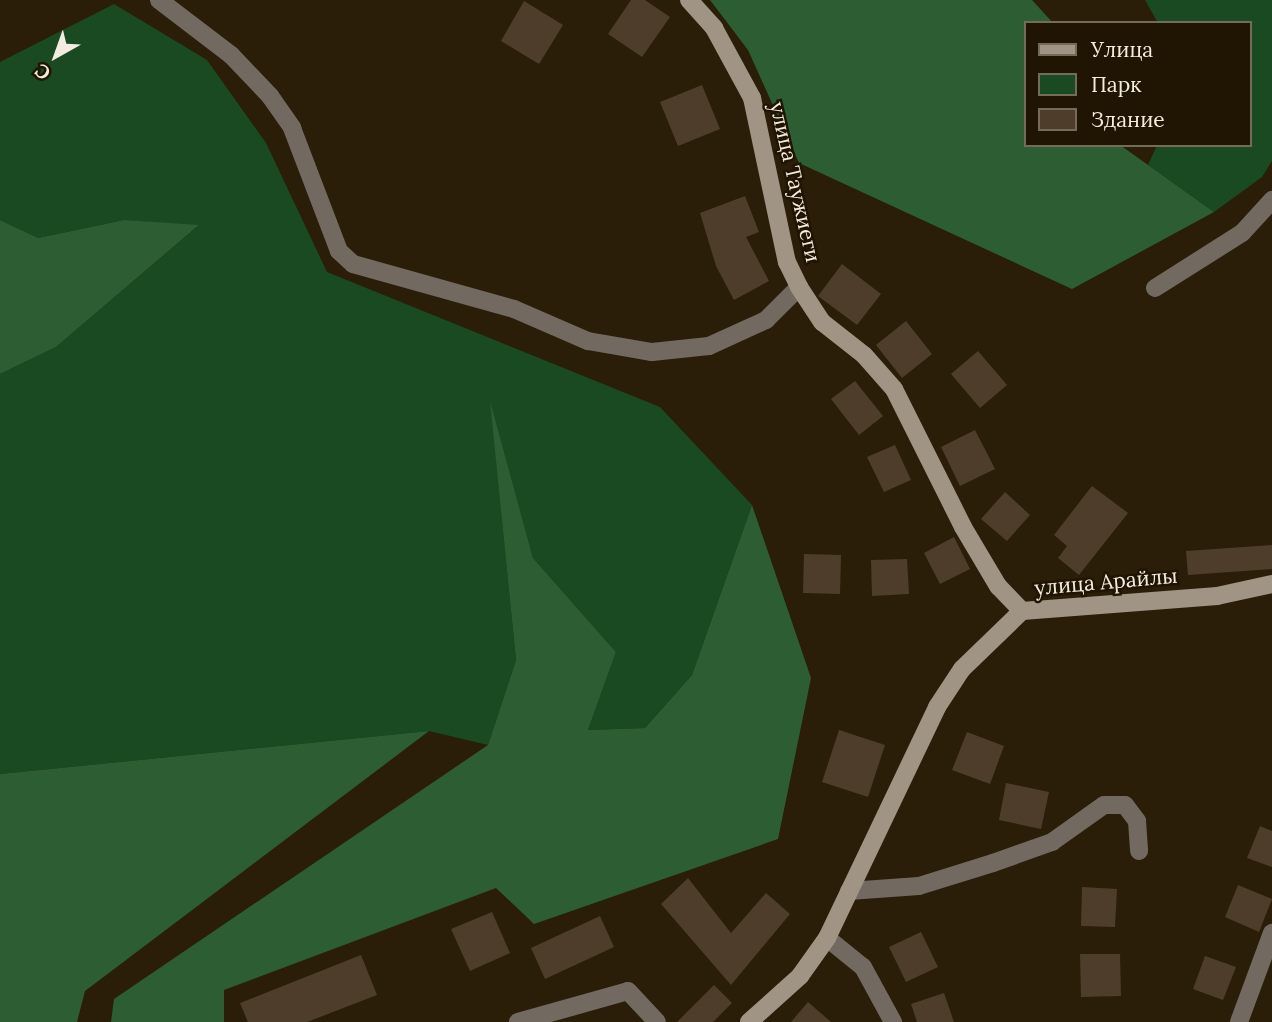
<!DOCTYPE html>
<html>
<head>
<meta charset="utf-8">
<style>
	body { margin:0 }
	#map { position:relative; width:1272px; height:1022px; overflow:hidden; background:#2a1e09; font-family:Lora,serif }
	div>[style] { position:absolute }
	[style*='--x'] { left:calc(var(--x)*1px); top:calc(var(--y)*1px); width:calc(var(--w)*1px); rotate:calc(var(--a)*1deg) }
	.green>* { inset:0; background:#194a21 }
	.forest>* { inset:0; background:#2d5e33 }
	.building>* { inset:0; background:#4e3d2b }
	.street>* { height:18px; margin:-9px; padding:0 9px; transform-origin:9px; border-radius:9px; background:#726a61 }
	.secondary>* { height:18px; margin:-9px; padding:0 9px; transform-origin:9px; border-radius:9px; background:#a09485 }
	span { translate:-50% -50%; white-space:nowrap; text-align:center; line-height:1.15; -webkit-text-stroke:5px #201502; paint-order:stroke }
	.street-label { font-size:21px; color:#f4ece0 }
	.legend { position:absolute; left:1024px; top:21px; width:228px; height:126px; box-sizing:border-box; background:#201502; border:2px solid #756b5b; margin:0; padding:9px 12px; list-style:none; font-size:21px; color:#f4ece0 }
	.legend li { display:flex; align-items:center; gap:14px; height:35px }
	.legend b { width:35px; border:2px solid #756b5b }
	.north { position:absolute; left:21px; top:21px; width:70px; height:70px; -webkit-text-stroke:5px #201502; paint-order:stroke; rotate:220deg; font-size:19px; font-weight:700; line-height:28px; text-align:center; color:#f4ece0 }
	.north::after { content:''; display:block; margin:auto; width:24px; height:32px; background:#f4ece0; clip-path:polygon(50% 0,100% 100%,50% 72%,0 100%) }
</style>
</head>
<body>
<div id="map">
	<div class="green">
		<div style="clip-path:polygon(1145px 0,1272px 0,1272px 161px,1262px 177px,1214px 212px,1148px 165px,1157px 145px,1249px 145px,1249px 23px,1158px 23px)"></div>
		<div style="clip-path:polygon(114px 4px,207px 60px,266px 143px,327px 272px,660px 407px,752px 505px,692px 675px,645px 728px,588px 730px,616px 652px,533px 558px,491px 407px,516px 660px,488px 745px,429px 731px,0 774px,0 374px,56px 347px,198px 226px,124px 220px,38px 238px,0 220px,0 62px)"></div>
	</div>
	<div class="forest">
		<div style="clip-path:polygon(710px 0,1032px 0,1053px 23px,1025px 23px,1025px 145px,1120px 145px,1214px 212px,1072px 289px,799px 163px,748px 50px)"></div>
		<div style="clip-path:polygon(0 220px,38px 238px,124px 220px,199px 225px,56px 347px,0 374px)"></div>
		<div style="clip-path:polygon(490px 401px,533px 558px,616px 652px,588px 730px,645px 728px,692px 675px,752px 505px,811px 678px,778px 839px,534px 924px,496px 888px,224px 990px,224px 1022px,111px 1022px,114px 999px,488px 745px,516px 660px)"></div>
		<div style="clip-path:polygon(429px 731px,85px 991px,77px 1022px,0 1022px,0 774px)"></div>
	</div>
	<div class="building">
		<div style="clip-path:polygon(631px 0,645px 0,670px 17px,642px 57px,608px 34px)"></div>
		<div style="clip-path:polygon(524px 1px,563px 25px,539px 64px,501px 41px)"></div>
		<div style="clip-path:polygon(702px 85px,720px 129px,678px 146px,660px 102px)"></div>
		<div style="clip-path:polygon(745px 196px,759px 232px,746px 237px,769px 281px,734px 300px,716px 266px,700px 213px)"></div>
		<div style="clip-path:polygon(842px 264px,881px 294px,857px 325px,818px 296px)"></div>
		<div style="clip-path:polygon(906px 321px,932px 354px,902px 378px,876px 345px)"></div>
		<div style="clip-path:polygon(978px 351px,1007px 385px,980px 408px,951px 374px)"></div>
		<div style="clip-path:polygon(855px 381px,883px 416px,859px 435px,831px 399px)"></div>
		<div style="clip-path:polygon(975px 430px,995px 469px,960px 486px,941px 447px)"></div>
		<div style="clip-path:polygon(895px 445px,911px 480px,884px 492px,867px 457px)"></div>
		<div style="clip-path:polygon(1092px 486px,1128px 513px,1079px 575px,1058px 558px,1067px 546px,1054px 535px)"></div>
		<div style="clip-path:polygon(1005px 492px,1030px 515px,1007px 541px,981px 519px)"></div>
		<div style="clip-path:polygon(954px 537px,970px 569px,940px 584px,924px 553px)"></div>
		<div style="clip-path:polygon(1272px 545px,1272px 569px,1188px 575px,1186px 551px)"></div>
		<div style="clip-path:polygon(804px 554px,841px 555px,840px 594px,803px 593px)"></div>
		<div style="clip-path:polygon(907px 559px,909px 594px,872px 596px,871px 560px)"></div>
		<div style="clip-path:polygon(839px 730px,885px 745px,868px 797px,822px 782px)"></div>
		<div style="clip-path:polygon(967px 732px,1004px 746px,990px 784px,952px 770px)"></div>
		<div style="clip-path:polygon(1006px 783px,1049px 792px,1041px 829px,999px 820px)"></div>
		<div style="clip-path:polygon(1260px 826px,1272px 831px,1272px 867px,1247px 858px)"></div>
		<div style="clip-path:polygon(688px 878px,731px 933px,766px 893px,790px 914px,731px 985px,661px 904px)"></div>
		<div style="clip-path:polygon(1238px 885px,1272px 899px,1259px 932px,1225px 917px)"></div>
		<div style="clip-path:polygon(1082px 887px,1117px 889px,1115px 927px,1081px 926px)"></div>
		<div style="clip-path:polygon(492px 912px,510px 953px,470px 971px,451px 929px)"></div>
		<div style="clip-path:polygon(600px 916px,614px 947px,545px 979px,531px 948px)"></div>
		<div style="clip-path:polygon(921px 932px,938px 967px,906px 982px,889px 947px)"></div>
		<div style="clip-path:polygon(1080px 954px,1120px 954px,1121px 996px,1081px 997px)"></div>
		<div style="clip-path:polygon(361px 955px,377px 995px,307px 1022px,248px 1022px,240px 1003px)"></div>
		<div style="clip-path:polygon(1205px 956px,1236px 967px,1223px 1000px,1193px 989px)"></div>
		<div style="clip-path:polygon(714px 985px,732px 1003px,713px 1022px,677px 1022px)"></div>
		<div style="clip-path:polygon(944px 993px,954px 1022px,917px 1022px,911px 1004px)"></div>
		<div style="clip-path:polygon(808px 1002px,831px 1022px,791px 1022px)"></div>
	</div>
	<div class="street">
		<div style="--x:159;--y:0;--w:91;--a:37.4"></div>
		<div style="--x:231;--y:55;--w:57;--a:46.4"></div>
		<div style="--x:270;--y:96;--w:39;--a:55"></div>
		<div style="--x:292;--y:128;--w:132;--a:69.1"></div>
		<div style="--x:339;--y:251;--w:19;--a:43"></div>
		<div style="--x:353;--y:264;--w:167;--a:15.6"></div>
		<div style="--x:514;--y:309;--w:81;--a:23.4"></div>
		<div style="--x:588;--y:341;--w:65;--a:9.8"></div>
		<div style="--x:652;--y:352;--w:57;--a:-6"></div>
		<div style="--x:709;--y:346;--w:63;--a:-24.5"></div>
		<div style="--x:766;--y:320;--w:47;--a:-45"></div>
		<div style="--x:1155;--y:288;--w:103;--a:-32.3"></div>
		<div style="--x:1242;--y:233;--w:45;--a:-47.7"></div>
		<div style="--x:849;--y:891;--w:70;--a:-4.1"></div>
		<div style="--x:919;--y:886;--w:77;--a:-17.3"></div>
		<div style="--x:993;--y:863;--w:63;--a:-19.6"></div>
		<div style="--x:1052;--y:842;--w:64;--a:-35.4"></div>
		<div style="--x:1104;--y:805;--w:21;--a:0"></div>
		<div style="--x:1125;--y:805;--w:20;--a:53"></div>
		<div style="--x:1137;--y:821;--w:30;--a:86"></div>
		<div style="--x:827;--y:938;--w:46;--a:38.9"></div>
		<div style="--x:863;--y:967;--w:63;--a:61.4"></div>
		<div style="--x:518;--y:1022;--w:114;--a:-15.7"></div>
		<div style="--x:628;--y:991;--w:42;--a:46.9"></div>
		<div style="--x:1239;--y:1022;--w:95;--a:-69.7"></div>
	</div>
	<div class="secondary">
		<div style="--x:689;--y:0;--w:38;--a:48"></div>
		<div style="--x:714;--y:28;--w:80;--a:61.5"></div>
		<div style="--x:752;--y:98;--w:168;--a:78"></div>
		<div style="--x:787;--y:262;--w:28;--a:64"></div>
		<div style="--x:799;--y:287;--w:42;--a:56.7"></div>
		<div style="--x:822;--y:322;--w:53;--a:38.2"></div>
		<div style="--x:864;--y:355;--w:45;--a:48.6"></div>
		<div style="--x:894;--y:389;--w:154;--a:63.4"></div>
		<div style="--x:963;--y:527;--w:69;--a:59.3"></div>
		<div style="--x:998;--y:586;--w:35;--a:46"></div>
		<div style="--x:749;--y:1022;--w:69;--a:-42"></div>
		<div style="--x:800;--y:976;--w:47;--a:-54.6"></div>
		<div style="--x:827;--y:938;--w:256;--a:-64.5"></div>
		<div style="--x:937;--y:707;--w:45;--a:-56.7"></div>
		<div style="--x:962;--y:669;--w:83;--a:-44"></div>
		<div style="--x:1022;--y:611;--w:196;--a:-4.4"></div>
		<div style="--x:1217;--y:596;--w:56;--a:-12.3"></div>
	</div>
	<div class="street-label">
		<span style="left:795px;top:182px;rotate:77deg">улица Таужиеги</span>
		<span style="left:1106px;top:582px;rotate:-5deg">улица Арайлы</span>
	</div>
	<ul class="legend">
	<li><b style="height:9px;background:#a09485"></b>Улица</li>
	<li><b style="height:19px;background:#194a21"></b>Парк</li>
	<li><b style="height:19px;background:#4e3d2b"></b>Здание</li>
	</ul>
	<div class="north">С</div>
</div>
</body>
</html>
